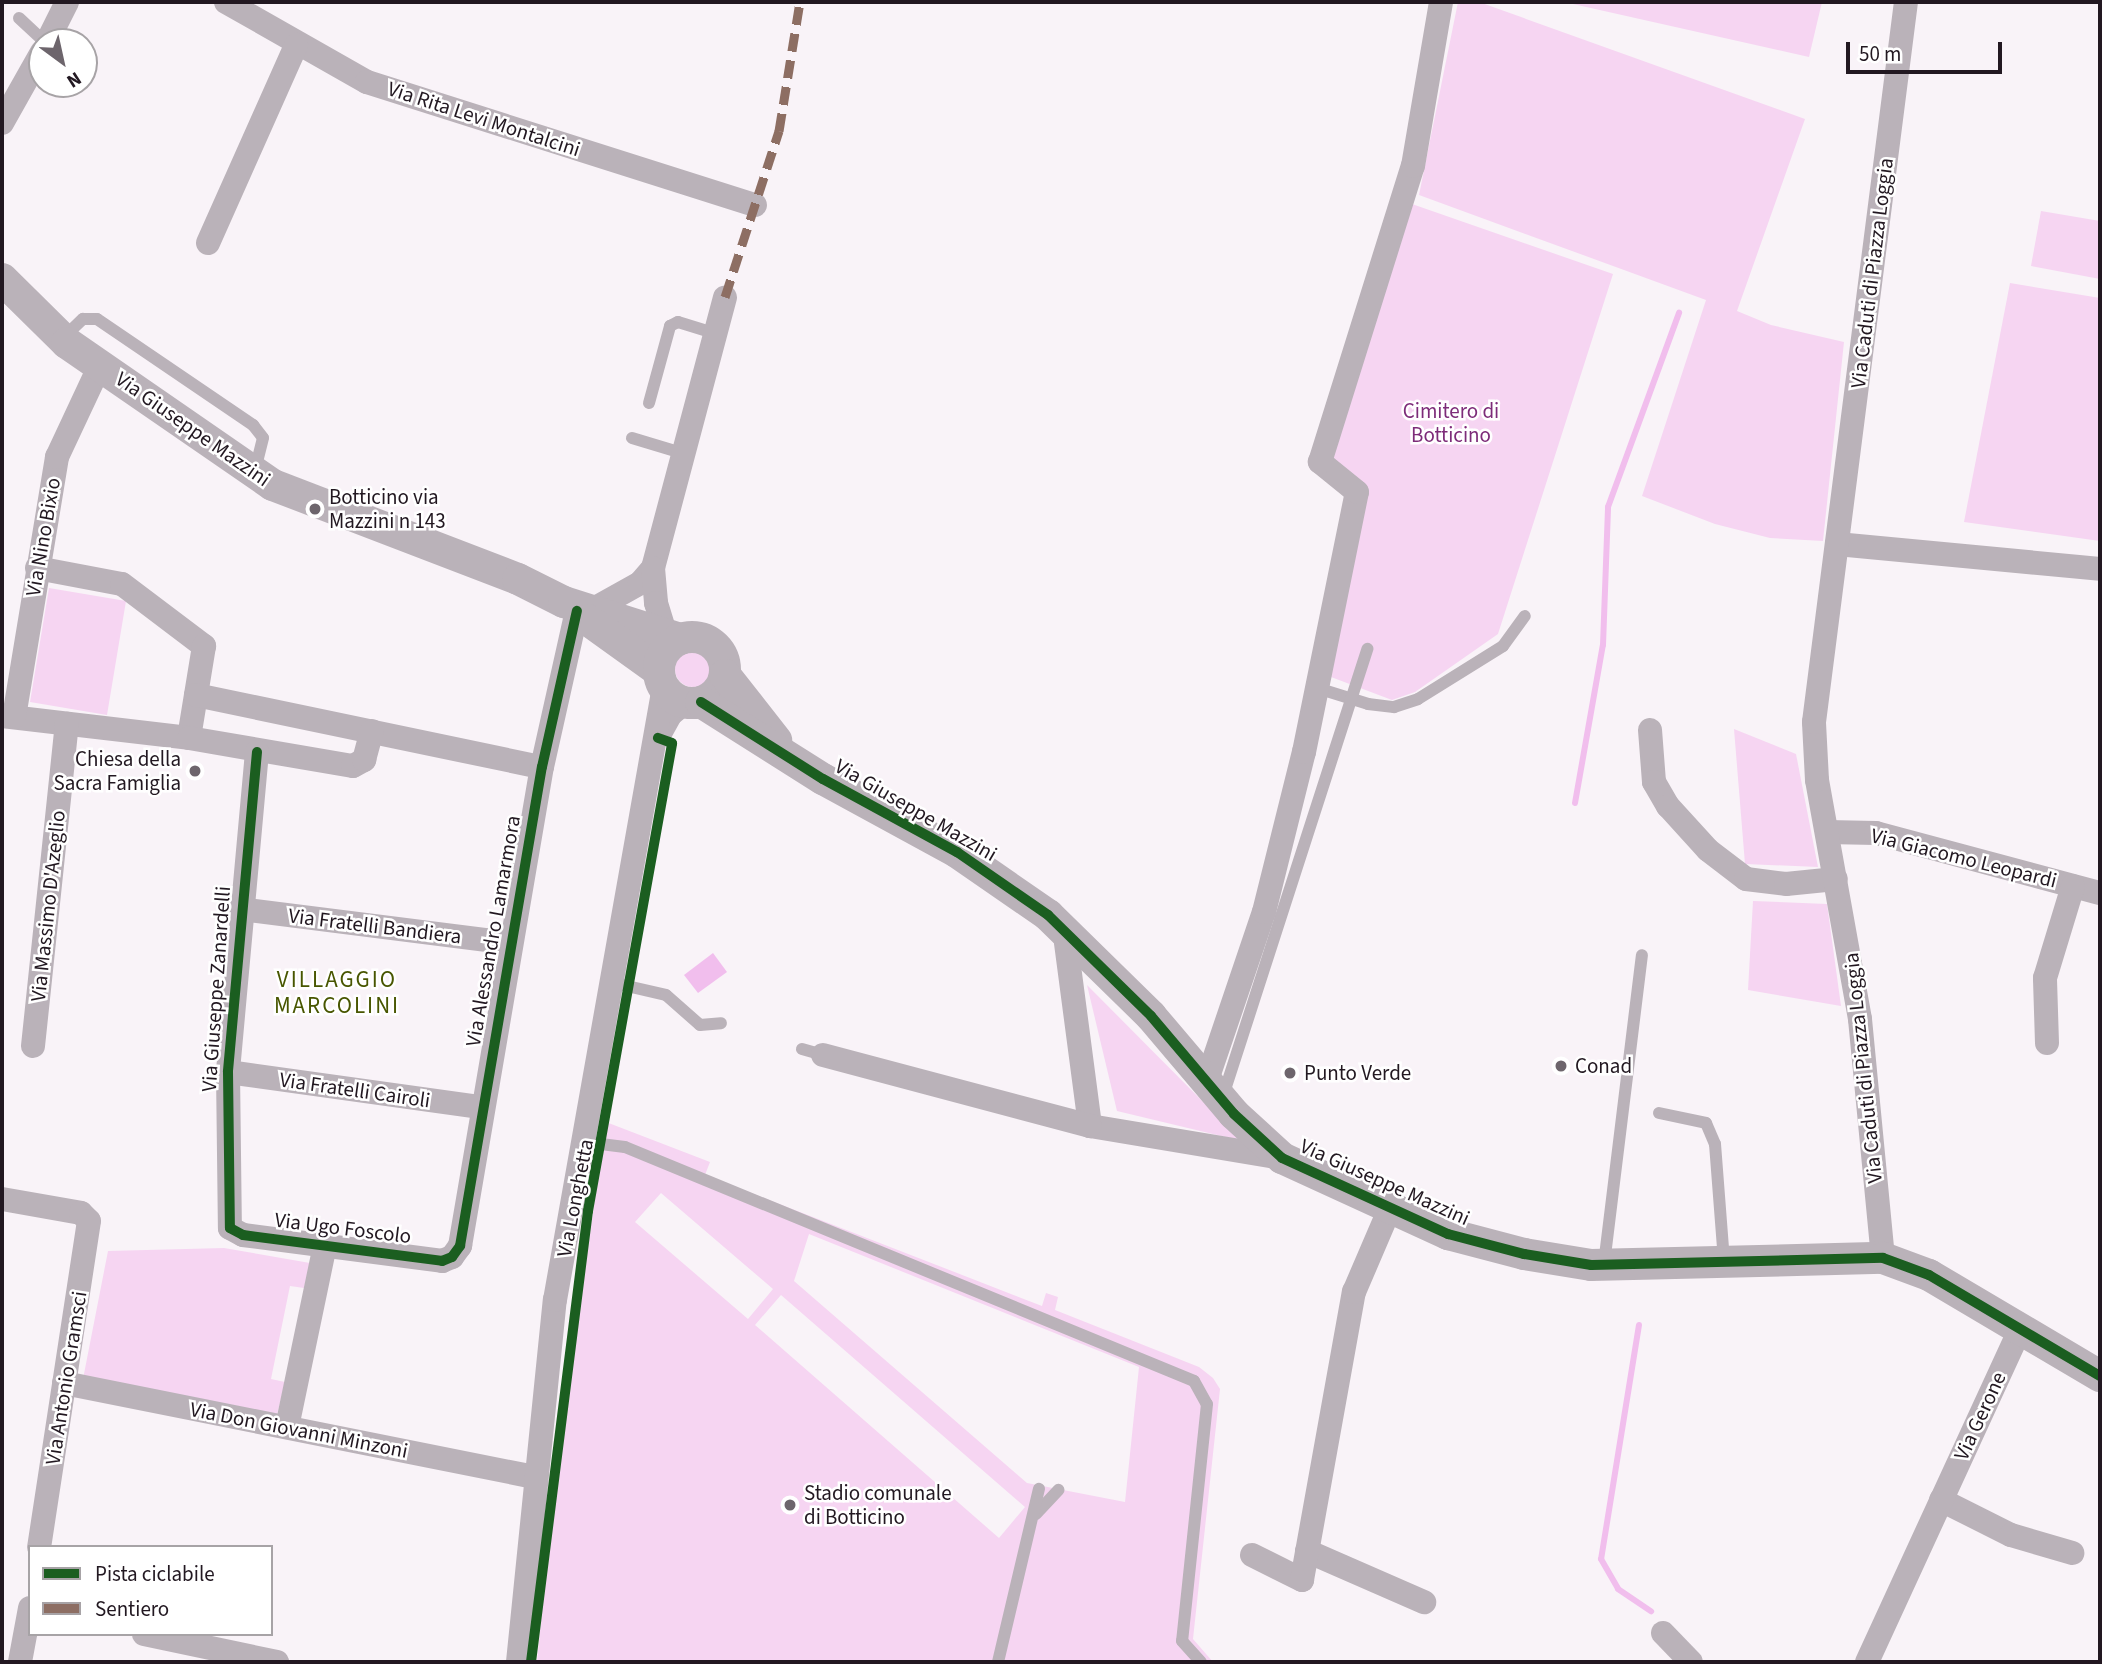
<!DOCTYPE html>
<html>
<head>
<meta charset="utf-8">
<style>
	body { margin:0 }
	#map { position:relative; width:2102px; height:1664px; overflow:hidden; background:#f9f3f8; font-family:"Source Sans 3",sans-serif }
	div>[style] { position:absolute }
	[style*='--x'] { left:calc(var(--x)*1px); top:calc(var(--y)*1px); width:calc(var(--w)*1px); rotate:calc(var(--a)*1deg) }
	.green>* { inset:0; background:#f6d5f2 }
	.round { border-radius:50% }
	.water>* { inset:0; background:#f1beed }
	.stream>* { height:6px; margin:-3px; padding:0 3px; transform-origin:3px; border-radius:3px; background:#f1beed }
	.service>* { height:12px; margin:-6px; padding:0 6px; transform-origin:6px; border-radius:6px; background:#bab2b9 }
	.minor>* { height:24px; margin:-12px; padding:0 12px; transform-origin:12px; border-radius:12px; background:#bab2b9 }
	.tertiary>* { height:32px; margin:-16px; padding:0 16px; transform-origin:16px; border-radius:16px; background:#bab2b9 }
	.tertiary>.ring { margin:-16px; padding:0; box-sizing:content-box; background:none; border:32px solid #bab2b9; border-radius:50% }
	.quiet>* { height:9px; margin-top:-4.5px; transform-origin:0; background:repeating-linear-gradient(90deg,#8d6e63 0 18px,transparent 0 27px) }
	.cycleway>* { height:10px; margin:-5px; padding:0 5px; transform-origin:5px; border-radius:5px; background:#1b5e20 }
	.dots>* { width:19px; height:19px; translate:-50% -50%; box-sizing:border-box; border:4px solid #fff; border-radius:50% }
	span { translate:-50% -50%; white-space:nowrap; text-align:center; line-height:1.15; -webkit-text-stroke:5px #fff; paint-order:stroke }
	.street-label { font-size:21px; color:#221821 }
	.park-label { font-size:21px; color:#7d2c79 }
	.poi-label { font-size:21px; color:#221821 }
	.left { translate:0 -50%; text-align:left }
	.right { translate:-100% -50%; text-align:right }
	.neighbourhood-label { font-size:23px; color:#485601; letter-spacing:2px }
	.frame { position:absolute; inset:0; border:4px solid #221821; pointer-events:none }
	.legend { position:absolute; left:28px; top:1545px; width:245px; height:91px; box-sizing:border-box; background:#fff; border:2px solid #a7a3a6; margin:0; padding:9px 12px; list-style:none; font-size:21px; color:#221821 }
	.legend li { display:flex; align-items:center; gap:14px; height:35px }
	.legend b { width:35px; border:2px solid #a7a3a6 }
	.north { position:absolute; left:28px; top:28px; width:70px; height:70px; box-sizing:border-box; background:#fff; border:2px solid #a7a3a6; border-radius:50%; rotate:147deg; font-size:19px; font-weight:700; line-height:28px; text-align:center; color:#221821 }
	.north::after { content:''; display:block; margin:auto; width:24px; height:32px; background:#6d656c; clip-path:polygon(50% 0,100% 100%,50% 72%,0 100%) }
	.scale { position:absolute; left:1846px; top:42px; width:156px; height:32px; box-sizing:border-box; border:4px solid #221821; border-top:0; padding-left:9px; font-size:21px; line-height:24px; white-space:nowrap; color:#221821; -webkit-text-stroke:5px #fff; paint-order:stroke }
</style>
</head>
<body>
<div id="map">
	<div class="green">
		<div style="clip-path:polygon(1458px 2px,1479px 2px,1805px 119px,1737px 311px,1771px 325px,1844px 342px,1823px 541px,1770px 538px,1715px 524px,1642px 496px,1706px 300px,1419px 195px)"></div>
		<div style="clip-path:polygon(1564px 2px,1822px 2px,1809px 57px)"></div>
		<div style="clip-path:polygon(1412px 204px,1613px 274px,1498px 634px,1415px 692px,1392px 700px,1331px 677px,1365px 492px,1324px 459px)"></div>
		<div style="clip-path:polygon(2041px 211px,2100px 221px,2100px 279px,2031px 266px)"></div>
		<div style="clip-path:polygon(2010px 283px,2100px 298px,2100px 541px,1964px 522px)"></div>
		<div style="clip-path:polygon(49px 588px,126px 601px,107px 715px,30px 702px)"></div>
		<div class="round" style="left:675px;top:651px;width:36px;height:36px"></div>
		<div style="clip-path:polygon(1734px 729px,1796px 754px,1818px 867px,1745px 864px)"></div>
		<div style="clip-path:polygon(1753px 901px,1827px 904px,1841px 1006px,1748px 990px)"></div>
		<div style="clip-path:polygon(1087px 985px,1242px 1141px,1117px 1111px)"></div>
		<div style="clip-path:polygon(evenodd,606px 1122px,710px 1162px,705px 1175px,1042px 1306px,1046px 1293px,1058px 1297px,1055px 1310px,1199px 1367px,1213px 1378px,1220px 1389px,1193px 1639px,1213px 1662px,537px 1662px,556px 1469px,606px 1122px,661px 1193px,773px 1289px,748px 1319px,635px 1222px,661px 1193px,606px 1122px,809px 1234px,1139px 1367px,1125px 1502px,1027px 1483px,794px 1281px,809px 1234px,606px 1122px,781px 1295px,1025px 1507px,999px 1538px,755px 1325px,781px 1295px)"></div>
		<div style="clip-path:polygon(224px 1248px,310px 1263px,304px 1288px,290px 1286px,271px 1379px,285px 1382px,276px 1419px,83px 1379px,108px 1251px)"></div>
	</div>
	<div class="water">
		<div style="clip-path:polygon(713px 953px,727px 972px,698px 993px,684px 975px)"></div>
	</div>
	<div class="stream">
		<div style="--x:1575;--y:803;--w:160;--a:-80"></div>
		<div style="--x:1603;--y:645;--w:138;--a:-87.9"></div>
		<div style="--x:1608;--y:507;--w:207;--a:-69.9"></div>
		<div style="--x:1639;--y:1325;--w:237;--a:99.2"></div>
		<div style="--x:1601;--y:1559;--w:34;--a:60"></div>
		<div style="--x:1618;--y:1589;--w:40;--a:34"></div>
	</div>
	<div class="service">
		<div style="--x:19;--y:18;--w:35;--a:43"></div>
		<div style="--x:62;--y:339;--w:29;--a:-44"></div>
		<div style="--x:83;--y:319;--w:14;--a:0"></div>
		<div style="--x:97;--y:319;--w:189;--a:34.2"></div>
		<div style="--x:253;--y:425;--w:16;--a:52"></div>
		<div style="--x:263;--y:438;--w:33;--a:104"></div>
		<div style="--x:649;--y:403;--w:80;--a:-74.7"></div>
		<div style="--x:670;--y:326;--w:9;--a:-27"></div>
		<div style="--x:678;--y:322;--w:39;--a:17"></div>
		<div style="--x:632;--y:438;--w:52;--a:16.7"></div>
		<div style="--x:1317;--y:688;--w:53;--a:17.4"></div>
		<div style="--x:1368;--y:704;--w:26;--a:7"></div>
		<div style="--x:1394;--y:707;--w:25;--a:-18"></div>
		<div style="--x:1418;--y:699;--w:100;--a:-31.9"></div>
		<div style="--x:1503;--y:646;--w:37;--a:-54"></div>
		<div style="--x:614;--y:983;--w:53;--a:13"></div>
		<div style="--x:666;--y:995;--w:45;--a:41.4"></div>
		<div style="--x:700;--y:1025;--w:21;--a:-5"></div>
		<div style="--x:802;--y:1049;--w:22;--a:16"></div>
		<div style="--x:1223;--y:1096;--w:470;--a:-72.1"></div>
		<div style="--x:1659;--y:1113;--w:48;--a:12"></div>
		<div style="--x:1706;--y:1123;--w:23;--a:67"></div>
		<div style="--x:1715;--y:1144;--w:117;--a:85.6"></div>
		<div style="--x:585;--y:1142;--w:40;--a:7.1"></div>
		<div style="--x:625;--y:1147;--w:615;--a:22.35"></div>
		<div style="--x:1194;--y:1381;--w:26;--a:61"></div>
		<div style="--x:1207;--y:1404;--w:238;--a:96"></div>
		<div style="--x:1182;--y:1641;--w:28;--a:48"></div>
		<div style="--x:1604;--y:1264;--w:311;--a:-83"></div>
		<div style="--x:1036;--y:1514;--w:33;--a:-47"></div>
		<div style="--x:998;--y:1662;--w:178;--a:-76.7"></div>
	</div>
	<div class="minor">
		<div style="--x:226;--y:2;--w:162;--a:29.6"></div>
		<div style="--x:367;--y:82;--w:407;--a:17.6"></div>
		<div style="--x:47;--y:42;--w:45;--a:-63.4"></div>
		<div style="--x:2;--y:123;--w:81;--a:-60.6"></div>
		<div style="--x:208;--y:243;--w:217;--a:-66"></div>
		<div style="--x:1837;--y:544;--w:264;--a:5.4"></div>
		<div style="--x:37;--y:568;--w:86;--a:10.7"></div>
		<div style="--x:122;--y:584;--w:103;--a:37.1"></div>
		<div style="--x:204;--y:646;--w:93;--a:99.3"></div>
		<div style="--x:653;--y:568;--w:280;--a:-75.1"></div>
		<div style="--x:590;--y:611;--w:57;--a:-29.2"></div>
		<div style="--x:640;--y:583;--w:20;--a:-49"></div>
		<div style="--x:653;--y:568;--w:35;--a:85"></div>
		<div style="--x:656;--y:603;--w:34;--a:73"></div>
		<div style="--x:196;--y:695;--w:353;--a:11.8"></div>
		<div style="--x:2;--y:716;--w:188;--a:6.7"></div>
		<div style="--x:189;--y:738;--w:166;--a:9.7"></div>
		<div style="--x:353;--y:766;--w:13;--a:-29"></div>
		<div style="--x:364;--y:760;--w:30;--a:-75"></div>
		<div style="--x:14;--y:717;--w:264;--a:-80.6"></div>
		<div style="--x:57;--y:457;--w:102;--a:-64.9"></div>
		<div style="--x:1650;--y:730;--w:52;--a:85.6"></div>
		<div style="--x:1654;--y:782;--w:28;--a:60"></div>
		<div style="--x:1668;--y:806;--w:59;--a:47.7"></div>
		<div style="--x:1708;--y:850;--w:48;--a:37.3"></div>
		<div style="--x:1746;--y:879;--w:40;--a:7.1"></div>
		<div style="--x:1786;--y:884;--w:50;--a:-5.7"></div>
		<div style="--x:658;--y:737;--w:26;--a:-61"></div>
		<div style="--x:671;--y:714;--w:19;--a:-39"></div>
		<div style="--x:257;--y:752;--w:321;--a:95.2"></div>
		<div style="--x:228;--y:1072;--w:156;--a:89.3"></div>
		<div style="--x:230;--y:1228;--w:15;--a:28"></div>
		<div style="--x:243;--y:1235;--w:201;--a:7.4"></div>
		<div style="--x:442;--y:1261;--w:11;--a:-22"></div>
		<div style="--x:452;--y:1257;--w:14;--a:-54"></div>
		<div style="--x:460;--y:1246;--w:486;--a:-80.3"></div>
		<div style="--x:542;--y:767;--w:160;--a:-77.4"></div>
		<div style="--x:1827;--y:832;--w:49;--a:1.2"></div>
		<div style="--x:1876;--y:833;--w:232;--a:15"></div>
		<div style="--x:240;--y:909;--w:273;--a:7.2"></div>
		<div style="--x:1064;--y:928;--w:200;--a:82.5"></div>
		<div style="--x:1090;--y:1126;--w:195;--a:9.5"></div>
		<div style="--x:2047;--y:1043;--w:65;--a:-91.8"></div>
		<div style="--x:2045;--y:978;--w:96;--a:-73.1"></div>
		<div style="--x:33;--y:1046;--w:324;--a:-84"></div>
		<div style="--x:823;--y:1055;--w:276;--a:14.9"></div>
		<div style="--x:228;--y:1072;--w:255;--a:7.9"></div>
		<div style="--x:1207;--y:1080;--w:177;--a:-71.3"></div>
		<div style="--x:1264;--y:912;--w:165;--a:-76"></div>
		<div style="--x:1304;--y:752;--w:265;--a:-78.5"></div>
		<div style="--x:1357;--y:492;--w:48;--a:-141"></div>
		<div style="--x:1320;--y:462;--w:310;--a:-72.6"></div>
		<div style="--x:1413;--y:166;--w:166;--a:-80.3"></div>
		<div style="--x:2;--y:1199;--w:80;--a:10"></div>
		<div style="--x:81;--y:1213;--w:11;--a:45"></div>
		<div style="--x:89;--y:1221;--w:330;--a:98.7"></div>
		<div style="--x:1883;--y:1258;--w:240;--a:-95.5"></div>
		<div style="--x:1860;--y:1019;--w:243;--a:-100.2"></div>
		<div style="--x:1817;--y:780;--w:58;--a:-93"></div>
		<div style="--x:1814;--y:722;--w:726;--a:-82.72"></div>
		<div style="--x:64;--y:1383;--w:479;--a:11.3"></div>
		<div style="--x:287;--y:1427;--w:186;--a:-78.2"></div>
		<div style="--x:1941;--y:1500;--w:78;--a:26.6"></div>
		<div style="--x:2011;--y:1535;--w:64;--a:16.4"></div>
		<div style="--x:1307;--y:1551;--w:128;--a:23.6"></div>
		<div style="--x:1252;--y:1555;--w:56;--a:26.6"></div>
		<div style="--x:1302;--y:1580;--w:293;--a:-79.8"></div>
		<div style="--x:1354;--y:1292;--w:91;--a:-66.8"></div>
		<div style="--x:1663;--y:1633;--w:40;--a:46"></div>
		<div style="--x:144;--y:1634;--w:136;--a:11.9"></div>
		<div style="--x:20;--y:1662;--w:55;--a:-79.5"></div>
		<div style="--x:518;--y:1662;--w:364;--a:-84.2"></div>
		<div style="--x:555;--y:1300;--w:623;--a:-79.92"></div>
		<div style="--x:1867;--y:1662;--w:363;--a:-65.3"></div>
	</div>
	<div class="tertiary">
		<div style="--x:2;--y:279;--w:91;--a:44.6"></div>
		<div style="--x:67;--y:343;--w:250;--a:34.6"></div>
		<div style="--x:273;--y:485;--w:262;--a:21"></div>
		<div style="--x:518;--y:579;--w:51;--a:26.6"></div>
		<div style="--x:564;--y:602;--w:122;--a:17.7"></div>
		<div style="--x:588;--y:620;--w:87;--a:35.7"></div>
		<div class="ring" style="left:659px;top:637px;width:34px;height:34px"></div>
		<div style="--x:725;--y:675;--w:83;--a:51.9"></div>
		<div style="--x:701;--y:702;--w:144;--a:32.3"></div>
		<div style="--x:823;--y:779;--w:153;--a:28.6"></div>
		<div style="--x:957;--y:852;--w:111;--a:34.7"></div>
		<div style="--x:1048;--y:915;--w:144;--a:44.4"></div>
		<div style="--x:1151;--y:1016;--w:128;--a:49.7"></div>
		<div style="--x:1234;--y:1114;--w:65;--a:42.5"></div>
		<div style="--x:1282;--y:1158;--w:183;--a:24.6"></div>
		<div style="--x:1448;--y:1234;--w:79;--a:14.7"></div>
		<div style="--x:1524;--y:1254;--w:68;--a:9.3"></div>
		<div style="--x:1591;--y:1265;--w:292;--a:-1.4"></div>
		<div style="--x:1883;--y:1258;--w:49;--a:20.3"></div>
		<div style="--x:1929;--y:1275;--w:199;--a:30.6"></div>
	</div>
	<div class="quiet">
		<div style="--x:725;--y:297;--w:175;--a:-72"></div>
		<div style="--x:779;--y:131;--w:131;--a:-80.8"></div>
	</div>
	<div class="cycleway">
		<div style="--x:701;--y:702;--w:144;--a:32.3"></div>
		<div style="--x:823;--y:779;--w:153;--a:28.6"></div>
		<div style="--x:957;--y:852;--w:111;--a:34.7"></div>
		<div style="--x:1048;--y:915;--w:144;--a:44.4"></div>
		<div style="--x:1151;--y:1016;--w:128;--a:49.7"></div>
		<div style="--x:1234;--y:1114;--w:65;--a:42.5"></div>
		<div style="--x:1282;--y:1158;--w:183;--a:24.6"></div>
		<div style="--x:1448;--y:1234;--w:79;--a:14.7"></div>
		<div style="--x:1524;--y:1254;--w:68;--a:9.3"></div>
		<div style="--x:1591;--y:1265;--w:292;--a:-1.4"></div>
		<div style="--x:1883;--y:1258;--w:49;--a:20.3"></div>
		<div style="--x:1929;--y:1275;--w:199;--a:30.6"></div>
		<div style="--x:257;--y:752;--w:321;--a:95.2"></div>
		<div style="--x:228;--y:1072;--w:156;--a:89.3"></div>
		<div style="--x:230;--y:1228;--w:15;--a:28"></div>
		<div style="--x:243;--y:1235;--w:201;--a:7.4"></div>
		<div style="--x:442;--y:1261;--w:11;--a:-22"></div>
		<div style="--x:452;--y:1257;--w:14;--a:-54"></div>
		<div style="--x:460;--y:1246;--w:486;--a:-80.3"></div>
		<div style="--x:542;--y:767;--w:160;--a:-77.4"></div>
		<div style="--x:531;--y:1662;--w:455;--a:-82.8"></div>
		<div style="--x:588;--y:1211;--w:475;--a:-79.8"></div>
		<div style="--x:672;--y:743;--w:15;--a:-160"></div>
	</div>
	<div class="dots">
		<div style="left:315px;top:509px;background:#6d656c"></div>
		<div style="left:195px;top:771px;background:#6d656c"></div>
		<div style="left:1561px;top:1066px;background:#6d656c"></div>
		<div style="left:1290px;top:1073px;background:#6d656c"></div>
		<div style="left:790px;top:1505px;background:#6d656c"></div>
	</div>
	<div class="street-label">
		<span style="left:484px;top:119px;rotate:18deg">Via Rita Levi Montalcini</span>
		<span style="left:1872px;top:273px;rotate:-83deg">Via Caduti di Piazza Loggia</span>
		<span style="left:193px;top:429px;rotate:35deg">Via Giuseppe Mazzini</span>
		<span style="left:43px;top:537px;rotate:-80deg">Via Nino Bixio</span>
		<span style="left:916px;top:810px;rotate:30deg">Via Giuseppe Mazzini</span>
		<span style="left:1964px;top:858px;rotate:14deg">Via Giacomo Leopardi</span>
		<span style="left:48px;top:906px;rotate:-84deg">Via Massimo D'Azeglio</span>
		<span style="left:375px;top:926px;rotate:7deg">Via Fratelli Bandiera</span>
		<span style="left:493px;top:931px;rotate:-80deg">Via Alessandro Lamarmora</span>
		<span style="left:216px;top:989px;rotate:-86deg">Via Giuseppe Zanardelli</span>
		<span style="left:1863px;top:1068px;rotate:-96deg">Via Caduti di Piazza Loggia</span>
		<span style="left:355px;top:1090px;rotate:8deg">Via Fratelli Cairoli</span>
		<span style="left:1385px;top:1182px;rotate:24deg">Via Giuseppe Mazzini</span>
		<span style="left:575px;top:1198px;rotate:-79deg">Via Longhetta</span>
		<span style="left:343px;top:1228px;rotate:7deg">Via Ugo Foscolo</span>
		<span style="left:66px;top:1378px;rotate:-81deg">Via Antonio Gramsci</span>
		<span style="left:1980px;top:1416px;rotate:-65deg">Via Gerone</span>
		<span style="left:299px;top:1430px;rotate:11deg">Via Don Giovanni Minzoni</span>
	</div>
	<div class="park-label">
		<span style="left:1451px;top:423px">Cimitero di<br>Botticino</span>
	</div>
	<div class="poi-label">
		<span class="left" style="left:329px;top:509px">Botticino via<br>Mazzini n 143</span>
		<span class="right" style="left:181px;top:771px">Chiesa della<br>Sacra Famiglia</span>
		<span class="left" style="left:1575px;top:1066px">Conad</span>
		<span class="left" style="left:1304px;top:1073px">Punto Verde</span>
		<span class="left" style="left:804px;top:1505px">Stadio comunale<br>di Botticino</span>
	</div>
	<div class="neighbourhood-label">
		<span style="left:337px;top:993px">VILLAGGIO<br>MARCOLINI</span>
	</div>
	<div class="frame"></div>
	<ul class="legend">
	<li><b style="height:9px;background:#1b5e20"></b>Pista ciclabile</li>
	<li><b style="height:9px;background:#8d6e63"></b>Sentiero</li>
	</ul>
	<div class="north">N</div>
	<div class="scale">50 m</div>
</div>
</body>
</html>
